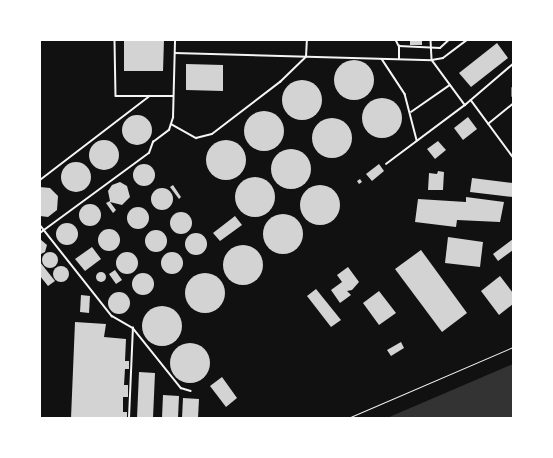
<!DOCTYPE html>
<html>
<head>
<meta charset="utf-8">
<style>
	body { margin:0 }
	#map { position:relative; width:553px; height:458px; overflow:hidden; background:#111; font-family:"Archivo Narrow",sans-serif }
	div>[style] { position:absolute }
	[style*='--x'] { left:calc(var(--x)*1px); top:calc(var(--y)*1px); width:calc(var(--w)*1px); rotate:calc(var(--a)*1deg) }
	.water>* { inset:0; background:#333 }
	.building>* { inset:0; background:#d3d3d3 }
	.round { border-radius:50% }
	.path>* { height:1px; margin:-0.5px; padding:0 0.5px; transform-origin:0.5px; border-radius:0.5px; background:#f5f5f5 }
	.service>* { height:1.5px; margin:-0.75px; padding:0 0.75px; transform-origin:0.75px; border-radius:0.75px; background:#f5f5f5 }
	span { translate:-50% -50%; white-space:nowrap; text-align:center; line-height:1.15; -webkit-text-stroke:3px #fff; paint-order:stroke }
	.frame { position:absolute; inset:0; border:41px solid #fff; pointer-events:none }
</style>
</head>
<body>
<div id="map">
	<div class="water">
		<div style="clip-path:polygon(513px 364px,513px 418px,387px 418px)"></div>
	</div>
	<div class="building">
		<div style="clip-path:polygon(124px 40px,164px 40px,163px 71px,124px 71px)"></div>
		<div style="clip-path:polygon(410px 40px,422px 40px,422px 45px,410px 45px)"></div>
		<div style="clip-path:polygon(497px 43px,508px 58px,471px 87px,459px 73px)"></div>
		<div class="round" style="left:334px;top:60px;width:40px;height:40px"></div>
		<div style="clip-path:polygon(186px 64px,223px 65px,223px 91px,186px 90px)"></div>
		<div class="round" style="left:282px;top:80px;width:40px;height:40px"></div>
		<div class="round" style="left:362px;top:98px;width:40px;height:40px"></div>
		<div class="round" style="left:244px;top:111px;width:40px;height:40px"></div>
		<div class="round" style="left:122px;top:115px;width:30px;height:30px"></div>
		<div style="clip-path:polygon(468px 117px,477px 129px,463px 140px,454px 128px)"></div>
		<div class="round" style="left:312px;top:118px;width:40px;height:40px"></div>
		<div class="round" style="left:206px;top:140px;width:40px;height:40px"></div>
		<div class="round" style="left:89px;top:140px;width:30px;height:30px"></div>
		<div style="clip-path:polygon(438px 141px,446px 150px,435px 159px,427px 149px)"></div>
		<div class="round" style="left:271px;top:149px;width:40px;height:40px"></div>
		<div class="round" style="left:61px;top:162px;width:30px;height:30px"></div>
		<div class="round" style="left:133px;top:164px;width:22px;height:22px"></div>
		<div style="clip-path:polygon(379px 164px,384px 171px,372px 181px,366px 174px)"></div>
		<div style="clip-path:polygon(438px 171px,444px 172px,443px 190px,428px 190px,429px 173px,437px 174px)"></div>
		<div class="round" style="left:235px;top:177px;width:40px;height:40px"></div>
		<div style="clip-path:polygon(472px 178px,513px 183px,513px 197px,470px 192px)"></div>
		<div style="clip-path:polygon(360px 179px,362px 182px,359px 184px,357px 181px)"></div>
		<div style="clip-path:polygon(120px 182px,127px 186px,130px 197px,122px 205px,110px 202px,116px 210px,113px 213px,106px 203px,110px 201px,108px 191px,112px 185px)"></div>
		<div class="round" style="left:300px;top:185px;width:40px;height:40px"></div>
		<div style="clip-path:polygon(173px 185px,181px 197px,179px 199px,170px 187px)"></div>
		<div style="clip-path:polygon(40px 187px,50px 188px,58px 196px,57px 210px,48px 217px,40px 216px)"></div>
		<div class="round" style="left:151px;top:188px;width:22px;height:22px"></div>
		<div style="clip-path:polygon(466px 197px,504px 202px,500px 222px,457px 220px,456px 227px,415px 222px,418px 199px,466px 202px)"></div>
		<div class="round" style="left:79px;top:204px;width:22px;height:22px"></div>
		<div class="round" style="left:127px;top:207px;width:22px;height:22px"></div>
		<div class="round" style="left:170px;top:212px;width:22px;height:22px"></div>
		<div class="round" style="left:263px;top:214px;width:40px;height:40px"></div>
		<div style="clip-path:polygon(235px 216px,242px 225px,220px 241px,213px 233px)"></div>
		<div class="round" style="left:56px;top:223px;width:22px;height:22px"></div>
		<div class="round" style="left:98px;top:229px;width:22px;height:22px"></div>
		<div class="round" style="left:145px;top:230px;width:22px;height:22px"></div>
		<div class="round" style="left:185px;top:233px;width:22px;height:22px"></div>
		<div style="clip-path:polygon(448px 237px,483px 242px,480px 267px,445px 263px)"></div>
		<div style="clip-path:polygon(40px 239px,47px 245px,45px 252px,41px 254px)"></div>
		<div style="clip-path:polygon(513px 239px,513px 250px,498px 261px,493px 254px)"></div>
		<div class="round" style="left:223px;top:245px;width:40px;height:40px"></div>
		<div style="clip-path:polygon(92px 247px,101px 259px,85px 271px,75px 259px)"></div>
		<div style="clip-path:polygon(421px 250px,467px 313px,442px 332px,395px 269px)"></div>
		<div class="round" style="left:161px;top:252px;width:22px;height:22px"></div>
		<div class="round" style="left:116px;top:252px;width:22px;height:22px"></div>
		<div class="round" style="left:42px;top:252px;width:16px;height:16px"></div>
		<div style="clip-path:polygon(40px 262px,55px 281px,48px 286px,40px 276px)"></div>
		<div class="round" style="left:53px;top:266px;width:16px;height:16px"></div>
		<div style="clip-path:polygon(348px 267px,359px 282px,352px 290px,347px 291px,351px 295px,340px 303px,331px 290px,342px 282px,337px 275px)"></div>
		<div style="clip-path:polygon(115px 270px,122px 280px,116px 284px,109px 274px)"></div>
		<div class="round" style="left:96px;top:272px;width:10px;height:10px"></div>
		<div class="round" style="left:132px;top:273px;width:22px;height:22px"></div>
		<div class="round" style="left:185px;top:273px;width:40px;height:40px"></div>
		<div style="clip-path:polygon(500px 276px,513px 293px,513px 304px,499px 315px,481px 291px)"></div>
		<div style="clip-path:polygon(316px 289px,341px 320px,331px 327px,307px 296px)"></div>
		<div style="clip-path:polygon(379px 291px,396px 313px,379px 325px,363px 303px)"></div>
		<div class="round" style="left:108px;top:292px;width:22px;height:22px"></div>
		<div style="clip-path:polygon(81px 295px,90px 296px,89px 313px,80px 312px)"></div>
		<div class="round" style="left:142px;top:306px;width:40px;height:40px"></div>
		<div style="clip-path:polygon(75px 322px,106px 324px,104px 337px,126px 339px,125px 361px,129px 361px,129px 369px,125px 369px,124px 385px,128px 385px,128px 397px,123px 397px,123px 412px,127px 412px,127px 418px,71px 418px)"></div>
		<div style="clip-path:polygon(401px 342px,404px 348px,391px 356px,387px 350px)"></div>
		<div class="round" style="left:170px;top:343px;width:40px;height:40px"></div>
		<div style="clip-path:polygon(139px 372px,155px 373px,153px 418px,137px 418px)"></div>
		<div style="clip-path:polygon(222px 377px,237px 398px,226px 407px,210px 386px)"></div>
		<div style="clip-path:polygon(163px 395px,179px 396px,178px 418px,162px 418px)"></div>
		<div style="clip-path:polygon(183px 398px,199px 399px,198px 418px,182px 418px)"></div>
	</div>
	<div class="path">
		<div style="--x:348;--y:418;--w:180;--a:-23.3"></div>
	</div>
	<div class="service">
		<div style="--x:115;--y:40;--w:56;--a:89"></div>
		<div style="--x:116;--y:96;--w:57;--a:0"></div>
		<div style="--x:396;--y:40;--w:7;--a:63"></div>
		<div style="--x:431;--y:40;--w:20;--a:87"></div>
		<div style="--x:432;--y:60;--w:56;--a:53.7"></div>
		<div style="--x:175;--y:53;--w:257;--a:1.6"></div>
		<div style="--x:432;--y:60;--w:11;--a:-10"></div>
		<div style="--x:443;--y:58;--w:30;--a:-37"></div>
		<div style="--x:382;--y:59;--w:42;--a:56.7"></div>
		<div style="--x:405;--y:94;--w:48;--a:75.4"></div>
		<div style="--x:399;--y:59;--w:13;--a:-90"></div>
		<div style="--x:399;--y:46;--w:41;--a:2.8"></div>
		<div style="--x:440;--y:48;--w:12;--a:-42"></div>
		<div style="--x:513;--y:88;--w:8;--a:90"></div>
		<div style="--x:471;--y:100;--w:71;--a:53.6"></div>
		<div style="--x:411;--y:112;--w:47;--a:-34.7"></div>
		<div style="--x:171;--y:124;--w:29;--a:29"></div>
		<div style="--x:196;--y:138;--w:16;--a:-14"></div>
		<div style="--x:212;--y:134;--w:86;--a:-37.4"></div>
		<div style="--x:280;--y:82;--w:36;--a:-44"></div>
		<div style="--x:306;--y:57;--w:17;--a:-87"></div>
		<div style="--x:488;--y:124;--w:32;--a:-39"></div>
		<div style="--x:386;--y:164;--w:99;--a:-36.8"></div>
		<div style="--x:465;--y:105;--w:63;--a:-40.5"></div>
		<div style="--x:40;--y:180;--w:138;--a:-37.4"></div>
		<div style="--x:40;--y:225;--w:6;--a:51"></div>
		<div style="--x:44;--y:230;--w:130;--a:-36.3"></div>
		<div style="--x:149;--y:153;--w:12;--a:-70"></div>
		<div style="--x:153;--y:142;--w:20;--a:-37"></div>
		<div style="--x:169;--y:130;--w:13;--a:-72"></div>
		<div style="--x:173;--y:118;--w:78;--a:-88.5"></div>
		<div style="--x:40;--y:233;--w:5;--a:-37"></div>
		<div style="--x:44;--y:230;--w:110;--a:51.7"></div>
		<div style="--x:112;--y:316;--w:24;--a:30"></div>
		<div style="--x:133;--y:328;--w:77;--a:51.3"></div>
		<div style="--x:181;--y:388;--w:10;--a:17"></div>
		<div style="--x:129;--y:418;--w:90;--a:-87.5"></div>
	</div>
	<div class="frame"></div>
</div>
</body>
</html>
